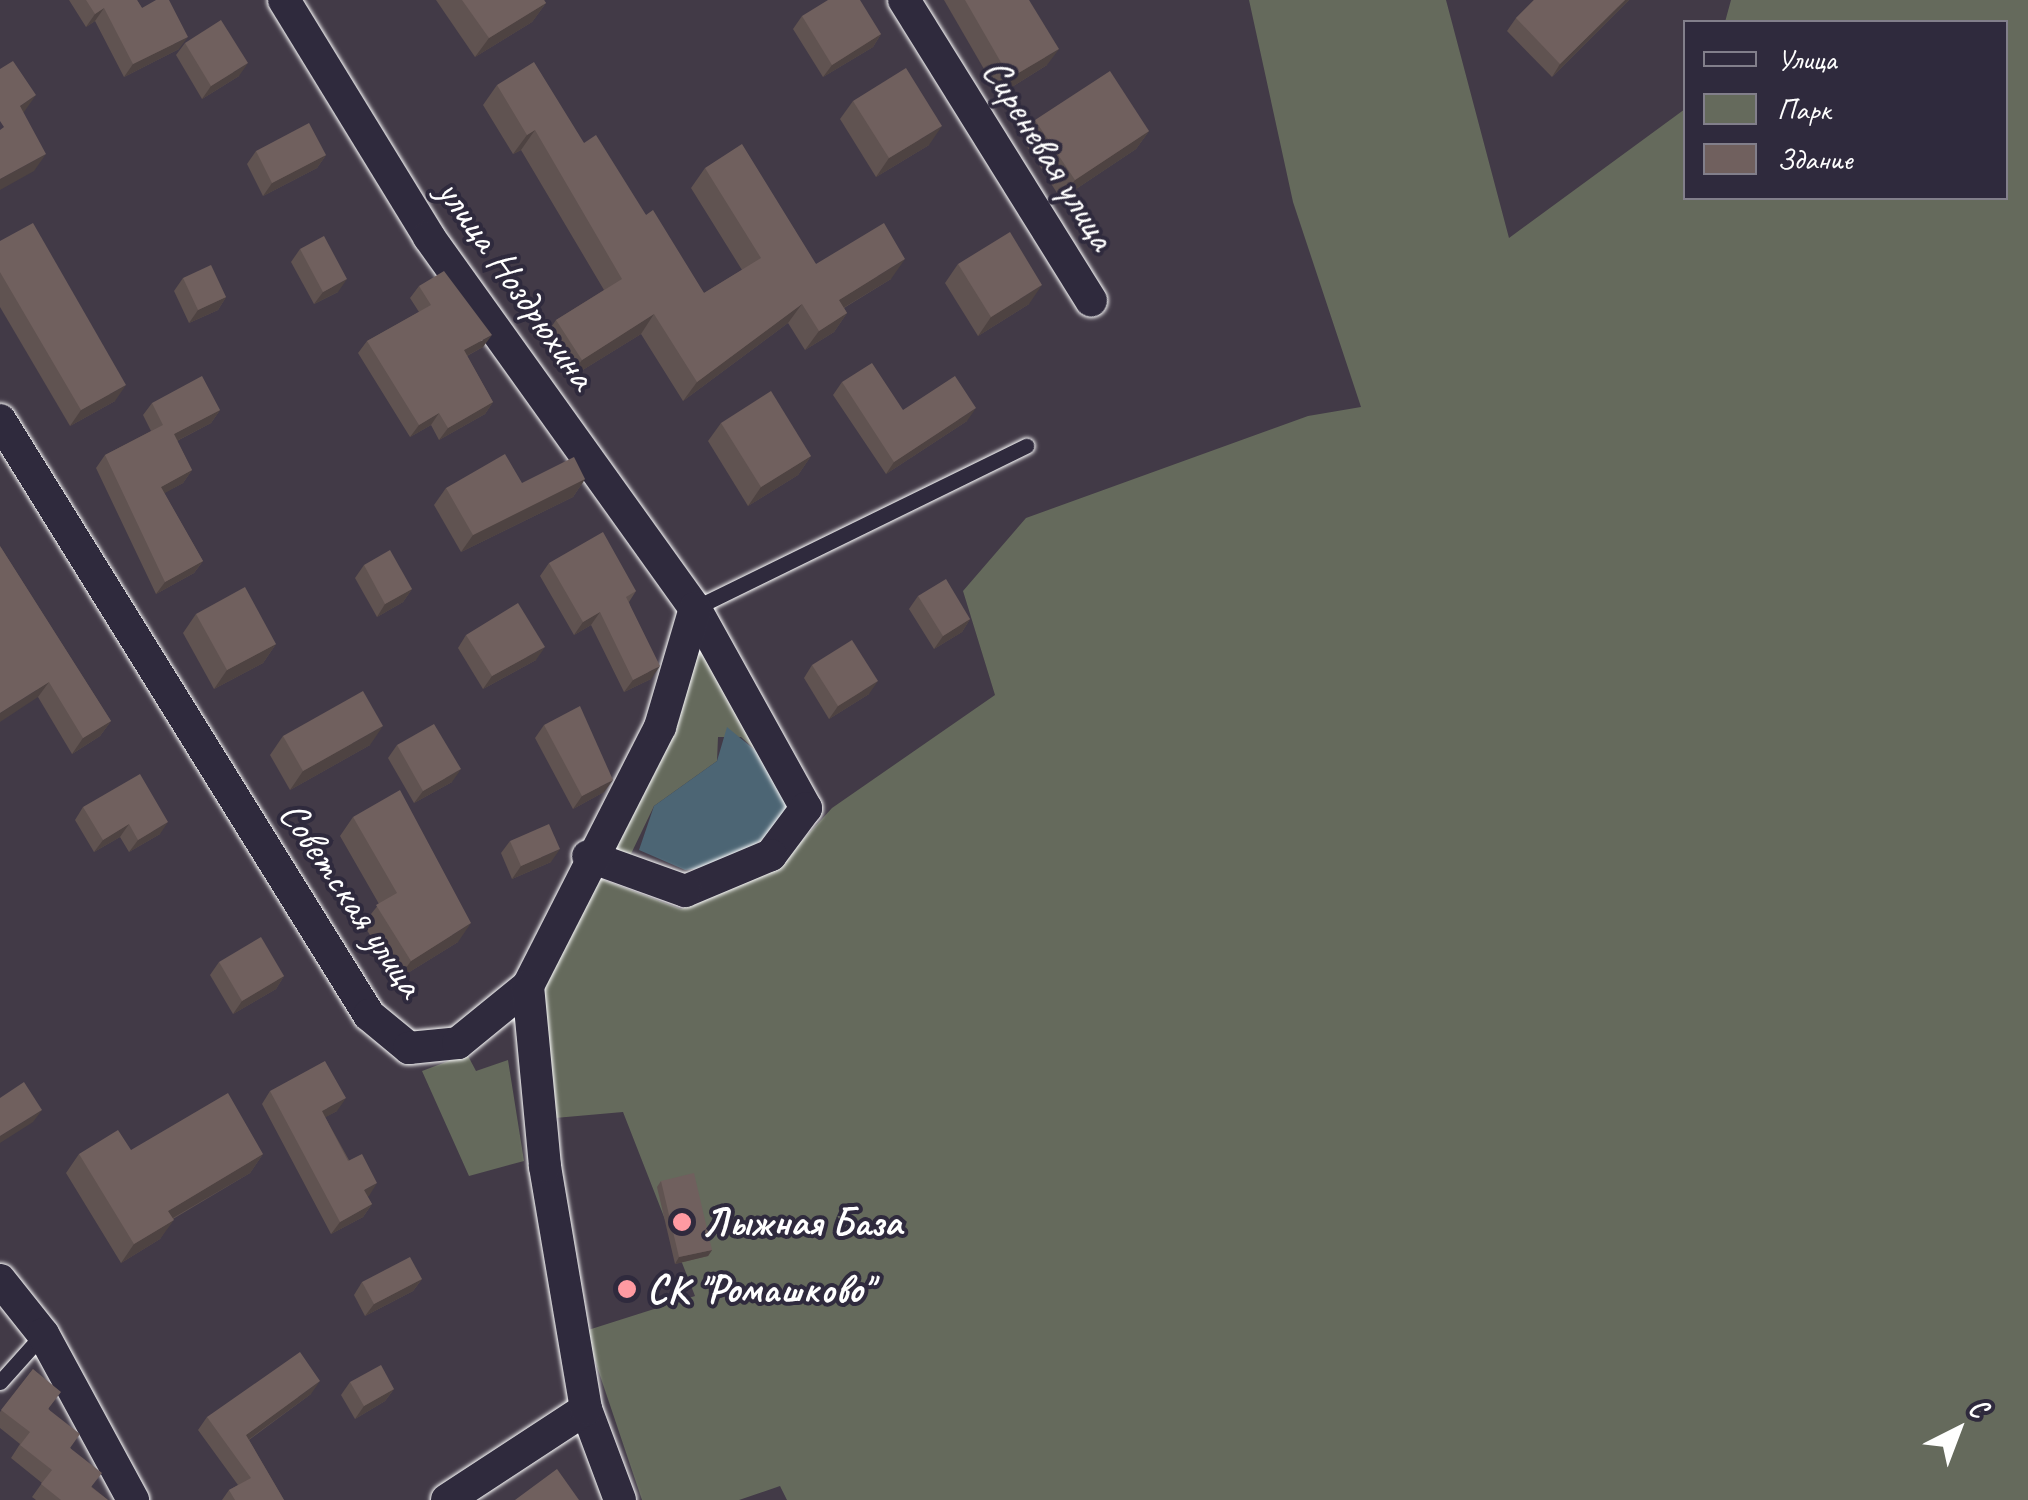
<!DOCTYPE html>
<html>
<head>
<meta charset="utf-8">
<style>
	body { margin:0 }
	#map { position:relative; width:2028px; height:1500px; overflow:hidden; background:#423a47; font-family:Caveat,sans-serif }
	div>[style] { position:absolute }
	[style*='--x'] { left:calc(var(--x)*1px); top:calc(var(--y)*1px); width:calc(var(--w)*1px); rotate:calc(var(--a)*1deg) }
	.green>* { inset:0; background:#656a5c }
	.water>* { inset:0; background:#4c6574 }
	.roads { filter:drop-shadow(0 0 2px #fff) drop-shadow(0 0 2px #fff) }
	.lane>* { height:15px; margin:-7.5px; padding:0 7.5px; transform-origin:7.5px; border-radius:7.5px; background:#2f2a3d }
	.street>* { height:32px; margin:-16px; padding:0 16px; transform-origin:16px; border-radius:16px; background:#2f2a3d }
	.wall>* { inset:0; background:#605351 }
	.shaded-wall>* { inset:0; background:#4e4342 }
	.building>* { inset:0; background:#70605e }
	.dots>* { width:28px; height:28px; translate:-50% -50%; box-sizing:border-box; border:5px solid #2f2a3d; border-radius:50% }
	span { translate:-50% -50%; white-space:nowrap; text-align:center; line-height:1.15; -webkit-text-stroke:8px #2f2a3d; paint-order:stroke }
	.street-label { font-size:40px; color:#fff }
	.poi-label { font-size:40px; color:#fff; font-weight:700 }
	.left { translate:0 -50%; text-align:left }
	.legend { position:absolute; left:1683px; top:20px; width:325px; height:180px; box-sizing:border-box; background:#2f2a3d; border:2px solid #827f8b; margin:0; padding:12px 18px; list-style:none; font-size:30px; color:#fff }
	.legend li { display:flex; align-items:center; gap:20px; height:50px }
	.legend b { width:50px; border:2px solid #827f8b }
	.north { position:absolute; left:1908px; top:1380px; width:100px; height:100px; -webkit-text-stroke:8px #2f2a3d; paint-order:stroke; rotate:42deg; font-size:28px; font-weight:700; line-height:40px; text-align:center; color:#fff }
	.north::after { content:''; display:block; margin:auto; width:35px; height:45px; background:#fff; clip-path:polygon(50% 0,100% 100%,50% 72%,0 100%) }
</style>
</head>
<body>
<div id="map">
	<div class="green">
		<div style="clip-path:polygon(1249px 0,1446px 0,1509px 238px,1685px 109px,1686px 198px,2006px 198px,2006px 22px,1725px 22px,1731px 0,2028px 0,2028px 1500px,787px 1500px,780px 1486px,739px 1500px,642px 1500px,585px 1331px,695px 1296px,623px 1112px,555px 1118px,542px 979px,593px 876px,681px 909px,778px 867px,832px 808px,995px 695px,963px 591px,1026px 518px,1308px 416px,1361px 407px,1293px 202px)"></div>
		<div style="clip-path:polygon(693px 630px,767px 760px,741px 737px,718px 737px,717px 761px,654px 806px,629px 858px,606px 848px)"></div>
		<div style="clip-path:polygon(467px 1054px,476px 1071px,508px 1060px,524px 1161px,469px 1176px,422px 1071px)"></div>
	</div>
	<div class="water">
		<div style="clip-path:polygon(727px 727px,767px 760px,786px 793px,788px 821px,724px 866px,685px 870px,639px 850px,654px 806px,717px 761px)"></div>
	</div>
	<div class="roads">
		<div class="lane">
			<div style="--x:695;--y:608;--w:369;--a:-26.1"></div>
			<div style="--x:0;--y:1382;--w:64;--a:-48.1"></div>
		</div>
		<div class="street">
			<div style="--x:284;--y:0;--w:278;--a:58.5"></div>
			<div style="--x:429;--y:237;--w:457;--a:54.4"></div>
			<div style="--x:695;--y:608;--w:229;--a:61"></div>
			<div style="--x:806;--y:808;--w:59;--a:126.7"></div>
			<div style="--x:771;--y:855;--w:93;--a:157.3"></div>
			<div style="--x:685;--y:891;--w:103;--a:-160.2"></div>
			<div style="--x:904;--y:0;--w:354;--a:58.1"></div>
			<div style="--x:0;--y:420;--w:700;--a:58.19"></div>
			<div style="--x:369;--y:1015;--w:52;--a:39.5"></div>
			<div style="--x:409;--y:1048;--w:49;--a:-5.8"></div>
			<div style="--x:458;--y:1043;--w:90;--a:-39.2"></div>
			<div style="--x:528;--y:986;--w:291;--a:-63"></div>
			<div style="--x:660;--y:727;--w:124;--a:-73.6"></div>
			<div style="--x:0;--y:1280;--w:69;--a:51.5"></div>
			<div style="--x:43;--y:1334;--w:189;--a:61.5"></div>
			<div style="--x:586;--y:1409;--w:97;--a:69.5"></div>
			<div style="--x:447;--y:1500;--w:166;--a:-33.2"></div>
			<div style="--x:586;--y:1409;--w:246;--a:-99.6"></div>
			<div style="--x:545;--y:1166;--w:181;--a:-95.4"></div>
		</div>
	</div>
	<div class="wall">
		<div style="clip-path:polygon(69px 0,137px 0,142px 8px,179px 49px,124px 77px,95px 21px,86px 27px)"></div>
		<div style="clip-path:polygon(436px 0,544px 0,546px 3px,532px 22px,475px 57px)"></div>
		<div style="clip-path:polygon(944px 0,1029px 0,1047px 65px,999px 95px)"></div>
		<div style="clip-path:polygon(1534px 0,1629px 0,1552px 77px,1507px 31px,1516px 18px)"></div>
		<div style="clip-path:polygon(802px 16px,881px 34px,873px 47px,823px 77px,793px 29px)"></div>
		<div style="clip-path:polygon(185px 43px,239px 76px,202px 99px,176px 55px)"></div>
		<div style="clip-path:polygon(497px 85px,584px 143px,646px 215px,704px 293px,742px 270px,691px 188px,705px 168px,816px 264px,891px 279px,844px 308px,847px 313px,834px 332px,805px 350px,788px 323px,683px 401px,641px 334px,568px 379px,543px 339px,556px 320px,604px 290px,521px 150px,513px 154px,483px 105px)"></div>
		<div style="clip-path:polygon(853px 101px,929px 145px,876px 177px,840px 119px)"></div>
		<div style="clip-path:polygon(1035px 120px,1149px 131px,1136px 149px,1061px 199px,1022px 139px)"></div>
		<div style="clip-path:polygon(256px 151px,326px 155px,317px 168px,263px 196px,247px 164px)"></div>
		<div style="clip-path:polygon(0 241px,115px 401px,70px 426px,0 307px)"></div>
		<div style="clip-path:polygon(300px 249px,338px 292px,314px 304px,291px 262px)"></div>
		<div style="clip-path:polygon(958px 264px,1029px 304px,978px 336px,945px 283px)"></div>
		<div style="clip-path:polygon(183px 278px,226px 297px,218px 310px,189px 323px,174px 291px)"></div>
		<div style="clip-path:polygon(419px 286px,483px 347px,467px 356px,493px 402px,485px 414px,439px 440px,431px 425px,410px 437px,358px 353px,367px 341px,419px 312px,410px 298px)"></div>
		<div style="clip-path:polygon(842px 382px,903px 410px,967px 421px,886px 474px,833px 395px)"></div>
		<div style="clip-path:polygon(152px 403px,220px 410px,211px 423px,177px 441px,192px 470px,183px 483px,164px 493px,203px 561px,194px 573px,156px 594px,96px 468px,105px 455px,151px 431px,143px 415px)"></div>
		<div style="clip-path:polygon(721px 423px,811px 456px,798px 475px,748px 506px,708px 441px)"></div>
		<div style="clip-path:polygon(585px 479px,573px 497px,461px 552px,434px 505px,446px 488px)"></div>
		<div style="clip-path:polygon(0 546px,111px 721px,100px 736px,72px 754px,38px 697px)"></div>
		<div style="clip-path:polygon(549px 563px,636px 591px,629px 602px,651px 679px,624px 692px,591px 625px,574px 635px,540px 576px)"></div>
		<div style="clip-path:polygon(364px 565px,412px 589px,403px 602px,377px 617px,355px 578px)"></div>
		<div style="clip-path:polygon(918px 596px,970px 619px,962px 632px,934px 649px,909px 609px)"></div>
		<div style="clip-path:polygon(196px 614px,276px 644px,263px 663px,214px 689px,183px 633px)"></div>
		<div style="clip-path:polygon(466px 635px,536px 660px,483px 689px,458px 648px)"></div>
		<div style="clip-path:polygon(812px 665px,869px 694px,829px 719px,804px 678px)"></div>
		<div style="clip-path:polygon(544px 725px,604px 792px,573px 809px,535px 738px)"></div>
		<div style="clip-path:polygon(283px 736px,370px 745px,290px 790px,270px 755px)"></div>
		<div style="clip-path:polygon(397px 745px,452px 782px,414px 803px,388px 758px)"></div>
		<div style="clip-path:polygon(83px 807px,160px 834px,129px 852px,120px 837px,94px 852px,75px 820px)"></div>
		<div style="clip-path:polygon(353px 817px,458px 942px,398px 979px,363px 924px,379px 904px,340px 836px)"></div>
		<div style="clip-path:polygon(510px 841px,551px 862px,512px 879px,501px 853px)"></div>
		<div style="clip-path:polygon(219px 962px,284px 976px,276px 989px,233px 1014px,210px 975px)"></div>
		<div style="clip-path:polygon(270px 1091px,337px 1111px,325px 1117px,369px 1196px,367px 1196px,372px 1204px,363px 1217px,331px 1234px,262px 1104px)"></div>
		<div style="clip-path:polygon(131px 1150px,263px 1154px,250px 1173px,173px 1219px,160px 1239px,121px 1263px,66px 1173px,79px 1154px)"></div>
		<div style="clip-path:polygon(661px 1181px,712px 1250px,708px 1256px,675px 1264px,657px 1187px)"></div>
		<div style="clip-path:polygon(422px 1279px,413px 1291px,365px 1316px,354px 1295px,362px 1282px)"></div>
		<div style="clip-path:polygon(33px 1369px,49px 1409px,92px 1487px,108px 1500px,36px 1500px,32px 1497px,42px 1483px,11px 1458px,20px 1444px,0 1428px,0 1412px)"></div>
		<div style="clip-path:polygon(350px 1382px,394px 1389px,385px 1401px,355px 1419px,341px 1395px)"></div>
		<div style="clip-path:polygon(311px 1394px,249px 1440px,284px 1500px,222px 1500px,229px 1490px,238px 1485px,198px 1430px,207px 1417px)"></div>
	</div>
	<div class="shaded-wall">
		<div style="clip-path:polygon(1625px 0,1629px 0,1552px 77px,1560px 64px)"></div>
		<div style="clip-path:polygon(546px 3px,532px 22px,475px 57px,489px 38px)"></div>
		<div style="clip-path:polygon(104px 8px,95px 21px,86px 27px,95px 14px)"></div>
		<div style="clip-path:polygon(881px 34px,873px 47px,823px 77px,832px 65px)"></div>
		<div style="clip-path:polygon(188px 37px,179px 49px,124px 77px,133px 64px)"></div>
		<div style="clip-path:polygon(1059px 49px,1047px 65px,999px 95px,1010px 78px)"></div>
		<div style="clip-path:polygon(248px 63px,239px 76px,202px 99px,211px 86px)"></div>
		<div style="clip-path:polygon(36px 95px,24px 112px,8px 123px,20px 106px)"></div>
		<div style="clip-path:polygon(942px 126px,929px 145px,876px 177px,889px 158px)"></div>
		<div style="clip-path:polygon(535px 130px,521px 150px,513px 154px,527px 135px)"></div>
		<div style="clip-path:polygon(1149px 131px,1136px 149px,1061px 199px,1075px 180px)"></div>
		<div style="clip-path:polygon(46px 154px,34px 171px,0 190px,0 179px)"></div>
		<div style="clip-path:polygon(326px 155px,317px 168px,263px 196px,272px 183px)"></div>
		<div style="clip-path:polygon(905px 259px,891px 279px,825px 319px,839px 300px)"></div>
		<div style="clip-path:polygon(347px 279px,338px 292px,314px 304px,323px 292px)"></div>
		<div style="clip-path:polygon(1042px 285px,1029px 304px,978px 336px,991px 317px)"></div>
		<div style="clip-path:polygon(226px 297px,218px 310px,189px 323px,198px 310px)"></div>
		<div style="clip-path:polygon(802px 304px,788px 323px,683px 401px,697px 382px)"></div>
		<div style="clip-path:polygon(847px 313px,834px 332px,805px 350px,819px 331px)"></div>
		<div style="clip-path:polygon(654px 314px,641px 334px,568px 379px,582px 360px)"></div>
		<div style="clip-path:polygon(492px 335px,483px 347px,455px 362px,464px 350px)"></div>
		<div style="clip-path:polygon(126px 385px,115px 401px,70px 426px,81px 410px)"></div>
		<div style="clip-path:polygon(493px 402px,485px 414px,439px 440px,448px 428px)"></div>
		<div style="clip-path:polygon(976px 408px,967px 421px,886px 474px,894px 462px)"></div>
		<div style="clip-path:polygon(220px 410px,211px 423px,165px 447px,174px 434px)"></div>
		<div style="clip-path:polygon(439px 413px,431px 425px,410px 437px,419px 425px)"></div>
		<div style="clip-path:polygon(811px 456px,798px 475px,748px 506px,761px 487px)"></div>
		<div style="clip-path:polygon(192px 470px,183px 483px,152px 500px,161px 487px)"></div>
		<div style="clip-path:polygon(585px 479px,573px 497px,461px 552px,473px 535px)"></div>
		<div style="clip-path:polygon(203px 561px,194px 573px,156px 594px,165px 582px)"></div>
		<div style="clip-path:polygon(412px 589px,403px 602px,377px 617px,385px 604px)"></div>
		<div style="clip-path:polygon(600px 612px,591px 625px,574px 635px,583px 622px)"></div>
		<div style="clip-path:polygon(970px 619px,962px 632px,934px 649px,943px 636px)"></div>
		<div style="clip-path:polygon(276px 644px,263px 663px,214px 689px,227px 670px)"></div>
		<div style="clip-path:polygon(545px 647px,536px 660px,483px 689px,492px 676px)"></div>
		<div style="clip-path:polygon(660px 666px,651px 679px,624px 692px,633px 680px)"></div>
		<div style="clip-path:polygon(878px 681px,869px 694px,829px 719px,838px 706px)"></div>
		<div style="clip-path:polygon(49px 682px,38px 697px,0 722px,0 713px)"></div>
		<div style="clip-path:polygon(111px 721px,100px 736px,72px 754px,83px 738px)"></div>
		<div style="clip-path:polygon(383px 726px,370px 745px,290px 790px,303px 771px)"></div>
		<div style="clip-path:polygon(461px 769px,452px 782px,414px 803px,423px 791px)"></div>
		<div style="clip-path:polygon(613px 780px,604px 792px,573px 809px,582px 796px)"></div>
		<div style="clip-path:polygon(168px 822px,160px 834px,129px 852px,138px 840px)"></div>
		<div style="clip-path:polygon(129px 824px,120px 837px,94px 852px,103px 840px)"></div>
		<div style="clip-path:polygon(560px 849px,551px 862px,512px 879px,521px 866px)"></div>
		<div style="clip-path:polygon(471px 923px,458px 942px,398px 979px,411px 961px)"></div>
		<div style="clip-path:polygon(284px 976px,276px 989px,233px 1014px,242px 1001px)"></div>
		<div style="clip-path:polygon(346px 1098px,337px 1111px,313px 1124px,322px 1111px)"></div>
		<div style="clip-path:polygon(42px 1110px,33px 1122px,0 1143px,0 1136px)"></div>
		<div style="clip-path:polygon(263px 1154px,250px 1173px,154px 1229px,168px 1211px)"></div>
		<div style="clip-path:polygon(377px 1183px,369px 1196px,355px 1203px,364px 1190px)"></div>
		<div style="clip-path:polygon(372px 1204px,363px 1217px,331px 1234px,340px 1222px)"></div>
		<div style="clip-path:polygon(174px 1220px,160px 1239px,121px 1263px,134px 1244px)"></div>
		<div style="clip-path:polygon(712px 1250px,708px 1256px,675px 1264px,679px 1257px)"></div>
		<div style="clip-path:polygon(422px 1279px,413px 1291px,365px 1316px,374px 1304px)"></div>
		<div style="clip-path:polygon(320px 1381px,311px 1394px,237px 1448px,246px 1435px)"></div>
		<div style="clip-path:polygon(394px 1389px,385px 1401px,355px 1419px,364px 1406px)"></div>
	</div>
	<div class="building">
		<div style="clip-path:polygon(86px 0,137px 0,142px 8px,156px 0,169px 0,188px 37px,133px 64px,104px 8px,95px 14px)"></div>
		<div style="clip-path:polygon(462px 0,544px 0,546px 3px,489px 38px)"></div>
		<div style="clip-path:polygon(828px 0,860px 0,881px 34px,832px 65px,802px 16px)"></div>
		<div style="clip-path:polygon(965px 0,1029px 0,1059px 49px,1010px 78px)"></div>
		<div style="clip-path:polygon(1534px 0,1625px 0,1560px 64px,1516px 18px)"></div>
		<div style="clip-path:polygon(221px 20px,248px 63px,211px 86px,185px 43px)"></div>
		<div style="clip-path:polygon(13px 61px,36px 95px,20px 106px,46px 154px,0 179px,0 130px,4px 127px,0 121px,0 69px)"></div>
		<div style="clip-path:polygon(534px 62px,584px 143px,596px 135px,646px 215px,653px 210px,704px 293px,761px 258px,705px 168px,742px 144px,816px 264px,884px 223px,905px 259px,839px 300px,847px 313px,819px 331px,802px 304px,697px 382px,654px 314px,582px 360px,556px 320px,622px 279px,535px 130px,527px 135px,497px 85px)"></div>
		<div style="clip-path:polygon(906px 68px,942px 126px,889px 158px,853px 101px)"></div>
		<div style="clip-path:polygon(1110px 71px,1149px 131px,1075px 180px,1035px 120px)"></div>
		<div style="clip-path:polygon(309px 123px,326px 155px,272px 183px,256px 151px)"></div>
		<div style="clip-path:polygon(33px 223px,126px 385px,81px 410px,0 272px,0 241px)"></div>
		<div style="clip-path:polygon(1010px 232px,1042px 285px,991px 317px,958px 264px)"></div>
		<div style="clip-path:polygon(324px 236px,347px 279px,323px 292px,300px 249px)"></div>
		<div style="clip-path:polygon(211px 265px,226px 297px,198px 310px,183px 278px)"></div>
		<div style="clip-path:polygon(444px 271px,492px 335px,464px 350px,493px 402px,448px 428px,439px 413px,419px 425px,367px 341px,431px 305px,419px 286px)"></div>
		<div style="clip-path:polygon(872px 363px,903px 410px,955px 376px,976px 408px,894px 462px,842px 382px)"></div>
		<div style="clip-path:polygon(202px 376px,220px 410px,174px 434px,192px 470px,161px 487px,203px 561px,165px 582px,105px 455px,163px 425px,152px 403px)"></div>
		<div style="clip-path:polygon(771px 391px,811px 456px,761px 487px,721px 423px)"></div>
		<div style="clip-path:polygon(505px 454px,522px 483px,574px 457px,585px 479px,473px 535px,446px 488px)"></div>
		<div style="clip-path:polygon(603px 532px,636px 591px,626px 597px,660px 666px,633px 680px,600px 612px,583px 622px,549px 563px)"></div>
		<div style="clip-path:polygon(0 546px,111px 721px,83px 738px,49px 682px,0 713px)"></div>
		<div style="clip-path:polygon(390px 550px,412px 589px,385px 604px,364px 565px)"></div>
		<div style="clip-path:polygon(946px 579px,970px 619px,943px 636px,918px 596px)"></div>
		<div style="clip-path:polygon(245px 587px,276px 644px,227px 670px,196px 614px)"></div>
		<div style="clip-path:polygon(518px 603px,545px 647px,492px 676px,466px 635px)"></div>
		<div style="clip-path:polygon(852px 640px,878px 681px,838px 706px,812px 665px)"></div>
		<div style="clip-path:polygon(363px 691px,383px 726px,303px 771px,283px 736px)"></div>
		<div style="clip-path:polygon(580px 706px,613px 780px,582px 796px,544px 725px)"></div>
		<div style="clip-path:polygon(434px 724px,461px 769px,423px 791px,397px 745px)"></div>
		<div style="clip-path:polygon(140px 774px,168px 822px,138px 840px,129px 824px,103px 840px,83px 807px)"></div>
		<div style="clip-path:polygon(400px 790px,471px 923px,411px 961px,376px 905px,397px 893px,353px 817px)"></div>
		<div style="clip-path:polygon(549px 824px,560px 849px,521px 866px,510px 841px)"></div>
		<div style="clip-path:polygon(261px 937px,284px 976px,242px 1001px,219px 962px)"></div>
		<div style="clip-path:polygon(325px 1061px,346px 1098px,322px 1111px,348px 1161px,362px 1154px,377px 1183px,364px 1190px,372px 1204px,340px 1222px,270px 1091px)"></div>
		<div style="clip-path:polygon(24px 1082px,42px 1110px,0 1136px,0 1098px)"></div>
		<div style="clip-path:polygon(228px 1093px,263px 1154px,168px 1211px,174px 1220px,134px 1244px,79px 1154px,118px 1130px,131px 1150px)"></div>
		<div style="clip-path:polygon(694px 1173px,712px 1250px,679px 1257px,661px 1181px)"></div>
		<div style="clip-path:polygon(410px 1257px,422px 1279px,374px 1304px,362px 1282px)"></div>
		<div style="clip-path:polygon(300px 1352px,320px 1381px,246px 1435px,284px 1500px,235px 1500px,229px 1490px,251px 1478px,207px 1417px)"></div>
		<div style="clip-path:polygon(381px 1365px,394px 1389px,364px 1406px,350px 1382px)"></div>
		<div style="clip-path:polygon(33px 1369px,61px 1392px,48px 1409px,80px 1434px,70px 1448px,102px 1473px,91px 1487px,108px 1500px,61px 1500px,41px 1484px,52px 1470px,20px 1445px,30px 1432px,1px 1410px)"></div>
		<div style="clip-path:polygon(557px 1469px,579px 1500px,515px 1500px)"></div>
	</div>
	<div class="dots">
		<div style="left:682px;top:1222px;background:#ff9aa2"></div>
		<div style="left:627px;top:1289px;background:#ff9aa2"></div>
	</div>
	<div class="street-label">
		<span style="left:1049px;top:154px;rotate:58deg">Сиреневая улица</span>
		<span style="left:517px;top:284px;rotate:55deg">улица Ноздрюхина</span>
		<span style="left:352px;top:899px;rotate:56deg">Советская улица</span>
	</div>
	<div class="poi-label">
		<span class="left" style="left:702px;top:1222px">Лыжная База</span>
		<span class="left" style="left:647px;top:1289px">СК "Ромашково"</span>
	</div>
	<ul class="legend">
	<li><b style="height:12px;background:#2f2a3d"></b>Улица</li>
	<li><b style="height:28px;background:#656a5c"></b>Парк</li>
	<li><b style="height:28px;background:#70605e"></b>Здание</li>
	</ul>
	<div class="north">С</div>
</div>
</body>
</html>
